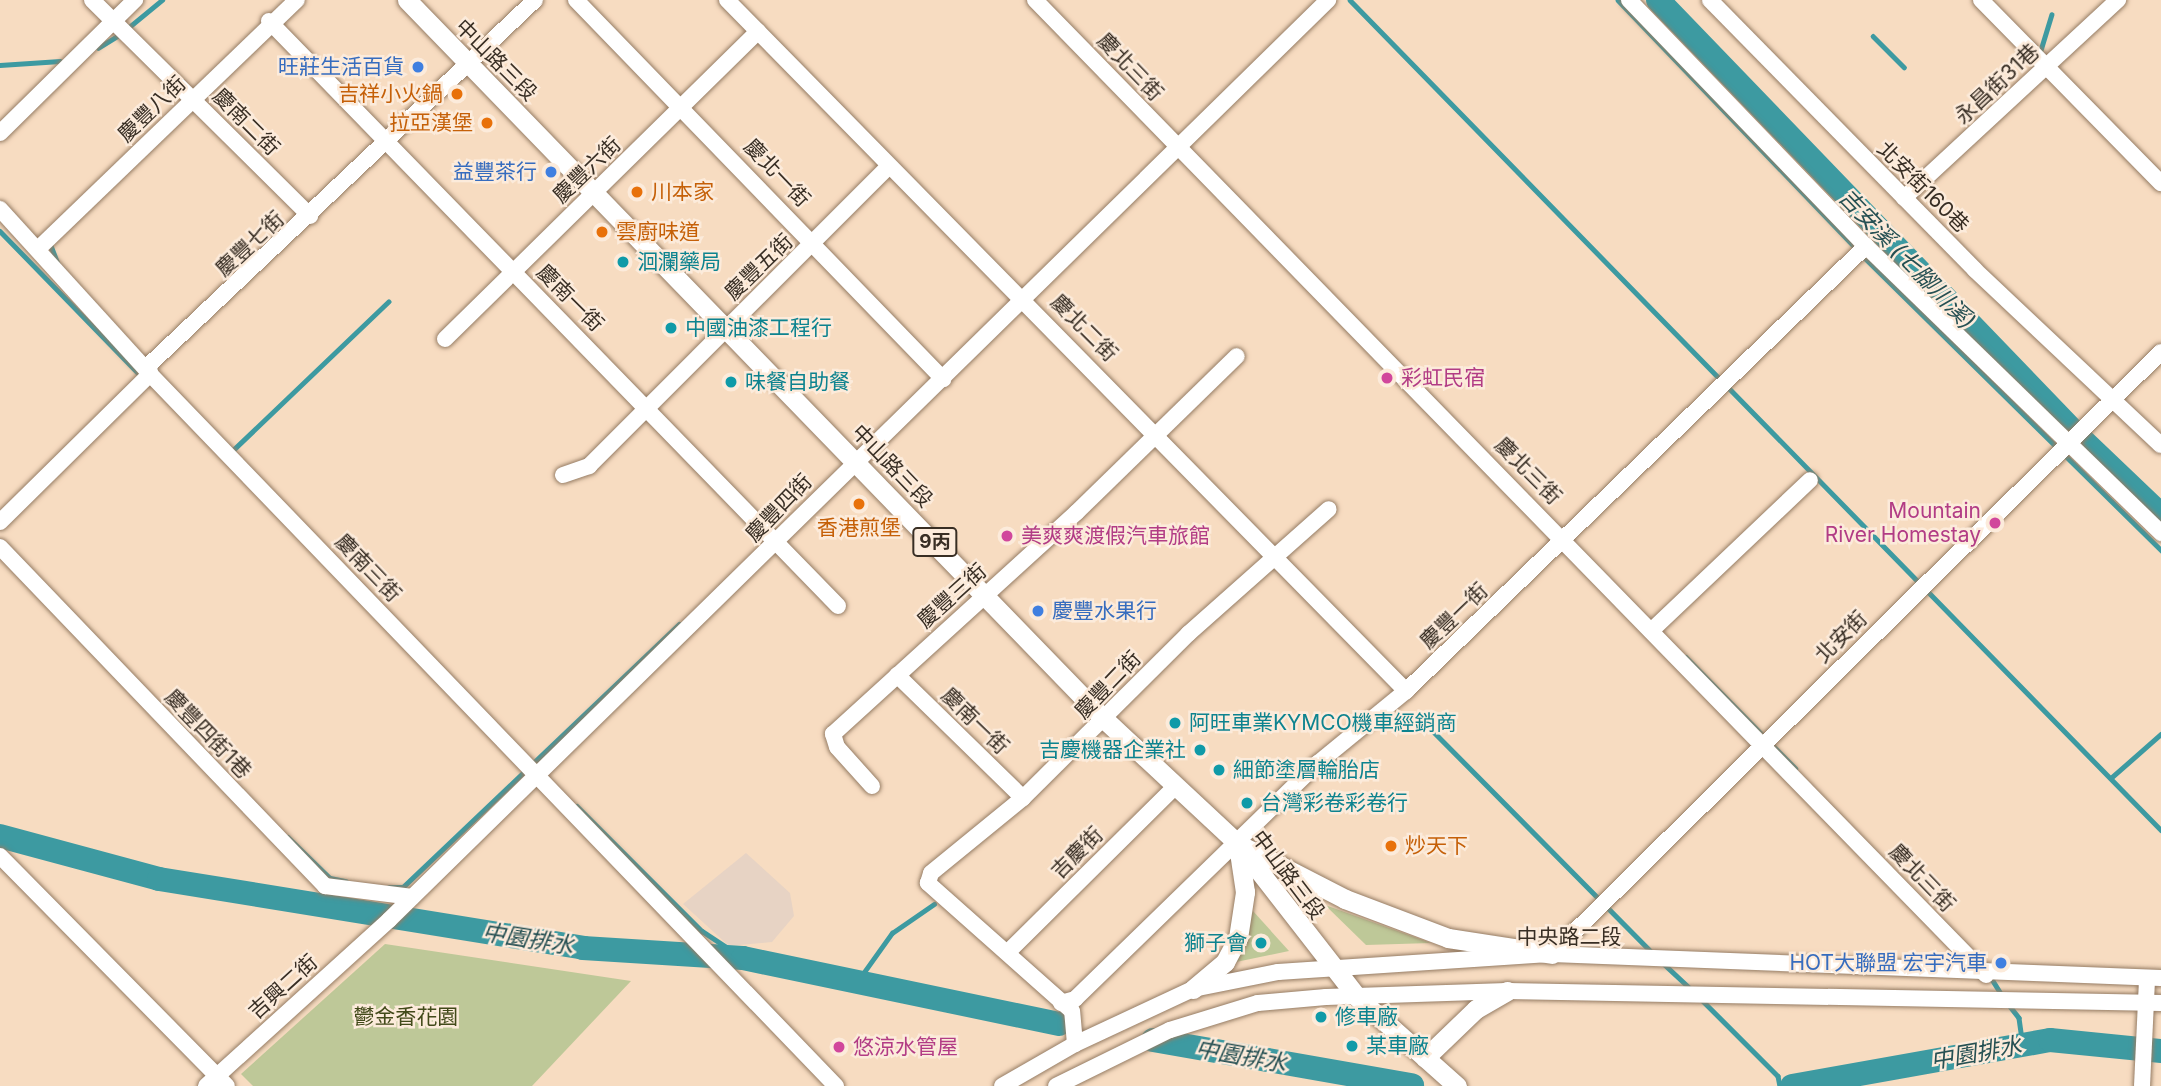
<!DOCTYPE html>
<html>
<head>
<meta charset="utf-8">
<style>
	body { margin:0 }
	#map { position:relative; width:2161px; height:1086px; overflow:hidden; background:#f7dcc1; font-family:Inter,"Noto Sans TC",sans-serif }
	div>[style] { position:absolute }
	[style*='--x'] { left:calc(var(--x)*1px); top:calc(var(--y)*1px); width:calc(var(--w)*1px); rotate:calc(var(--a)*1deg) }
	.industrial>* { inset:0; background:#e7d3c4 }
	.green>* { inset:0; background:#bec898 }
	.stream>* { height:4.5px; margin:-2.25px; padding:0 2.25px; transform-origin:2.25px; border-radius:2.25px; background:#3d9aa1 }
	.river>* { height:24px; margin:-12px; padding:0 12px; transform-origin:12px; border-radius:12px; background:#3d9aa1 }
	.roads { filter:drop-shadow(0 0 2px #957c64) drop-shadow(0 0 2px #957c64) }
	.minor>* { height:16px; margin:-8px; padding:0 8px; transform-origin:8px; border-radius:8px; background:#fff }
	.major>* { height:19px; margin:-9.5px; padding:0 9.5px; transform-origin:9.5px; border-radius:9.5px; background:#fff }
	.dots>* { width:19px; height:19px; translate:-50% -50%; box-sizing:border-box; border:4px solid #fcebdb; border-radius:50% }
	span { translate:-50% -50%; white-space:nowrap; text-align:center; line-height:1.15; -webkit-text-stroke:5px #fcebdb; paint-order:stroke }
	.shield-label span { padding:2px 5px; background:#fcebdb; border:2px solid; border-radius:5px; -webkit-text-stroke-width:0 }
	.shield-label { font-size:19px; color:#382e24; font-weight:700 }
	.street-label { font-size:21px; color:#382e24 }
	.shop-label { font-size:21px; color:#366cbe }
	.right { translate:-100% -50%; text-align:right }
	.left { translate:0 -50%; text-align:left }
	.food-label { font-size:21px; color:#c56008 }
	.culture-label { font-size:21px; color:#0d838f }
	.hotel-label { font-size:21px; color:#b23c85 }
	.park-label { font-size:21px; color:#424a1a }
	.water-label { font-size:23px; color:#265053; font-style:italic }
</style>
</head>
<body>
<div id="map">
	<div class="industrial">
		<div style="clip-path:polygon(746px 853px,790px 893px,794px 916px,772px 942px,729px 946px,683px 904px)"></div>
	</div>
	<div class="green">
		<div style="clip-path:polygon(1325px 905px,1431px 943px,1366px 945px)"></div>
		<div style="clip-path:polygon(1253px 911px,1289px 951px,1236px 962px)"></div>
		<div style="clip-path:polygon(385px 944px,631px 981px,532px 1086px,253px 1086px,241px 1074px)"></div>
	</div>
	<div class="stream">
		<div style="--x:1350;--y:0;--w:531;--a:45.69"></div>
		<div style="--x:1618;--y:0;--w:345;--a:46.2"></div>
		<div style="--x:128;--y:28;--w:44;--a:-39.5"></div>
		<div style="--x:1873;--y:36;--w:44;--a:45"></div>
		<div style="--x:98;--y:48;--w:22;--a:-32"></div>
		<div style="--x:2040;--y:52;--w:39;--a:-73"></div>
		<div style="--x:0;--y:65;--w:60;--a:-3.8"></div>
		<div style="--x:0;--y:231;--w:202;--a:45.8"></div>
		<div style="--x:50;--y:243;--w:22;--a:69"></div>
		<div style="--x:1863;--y:256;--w:419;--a:44.6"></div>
		<div style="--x:1727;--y:386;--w:621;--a:45.65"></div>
		<div style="--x:230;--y:453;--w:219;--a:-43.7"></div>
		<div style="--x:1686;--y:657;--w:156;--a:45.5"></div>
		<div style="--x:1427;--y:725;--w:321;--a:45.3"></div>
		<div style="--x:2112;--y:777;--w:65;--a:-41.3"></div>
		<div style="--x:577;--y:806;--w:177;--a:45"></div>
		<div style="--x:702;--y:931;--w:49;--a:33.4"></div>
		<div style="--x:288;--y:837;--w:59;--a:44.3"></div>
		<div style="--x:330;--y:878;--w:16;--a:11"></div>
		<div style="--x:389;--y:887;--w:14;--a:0"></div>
		<div style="--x:403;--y:887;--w:381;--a:-43.6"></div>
		<div style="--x:1664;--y:964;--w:37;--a:43"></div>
		<div style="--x:1990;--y:976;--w:22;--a:58"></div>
		<div style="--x:857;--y:982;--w:60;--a:-54.5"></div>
		<div style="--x:892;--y:933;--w:51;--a:-34.6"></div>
		<div style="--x:1702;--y:1000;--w:107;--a:45"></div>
		<div style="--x:1778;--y:1076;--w:10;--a:79"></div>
		<div style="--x:2009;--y:1005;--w:16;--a:52"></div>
		<div style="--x:2019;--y:1018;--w:27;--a:82"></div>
	</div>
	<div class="river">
		<div style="--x:1658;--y:0;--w:605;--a:46.07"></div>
		<div style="--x:2078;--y:436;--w:115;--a:43.6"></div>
		<div style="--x:0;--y:836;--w:165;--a:15.1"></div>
		<div style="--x:159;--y:879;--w:430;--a:9.2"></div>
		<div style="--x:583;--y:948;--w:160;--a:3.6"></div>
		<div style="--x:743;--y:958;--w:323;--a:11.8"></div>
		<div style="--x:1153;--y:1040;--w:263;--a:9.9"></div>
		<div style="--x:1792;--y:1086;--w:262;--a:-10.1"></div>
		<div style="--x:2050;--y:1040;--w:112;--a:5.7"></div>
	</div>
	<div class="roads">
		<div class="minor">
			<div style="--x:92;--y:0;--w:307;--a:44.7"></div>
			<div style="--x:576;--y:0;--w:528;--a:45.92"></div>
			<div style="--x:727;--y:0;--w:969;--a:45.5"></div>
			<div style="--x:1035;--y:0;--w:1362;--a:45.71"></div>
			<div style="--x:1629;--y:0;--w:342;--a:46.1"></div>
			<div style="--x:1866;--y:246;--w:412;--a:44.2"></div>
			<div style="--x:1710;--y:0;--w:378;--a:45.5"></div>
			<div style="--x:1975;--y:270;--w:255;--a:43.3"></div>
			<div style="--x:1981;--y:0;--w:257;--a:45.5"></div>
			<div style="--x:269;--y:21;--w:816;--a:45.79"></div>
			<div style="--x:0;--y:133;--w:190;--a:-44.6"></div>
			<div style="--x:1904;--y:198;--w:292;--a:-42.8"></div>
			<div style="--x:0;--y:209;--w:223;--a:47.7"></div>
			<div style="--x:150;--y:374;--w:989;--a:46.07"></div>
			<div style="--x:38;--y:249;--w:359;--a:-43.9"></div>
			<div style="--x:445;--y:339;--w:439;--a:-44.5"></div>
			<div style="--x:563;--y:475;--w:28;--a:-19"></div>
			<div style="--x:589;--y:466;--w:423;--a:-45"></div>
			<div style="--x:0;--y:522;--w:211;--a:-44.6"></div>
			<div style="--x:150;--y:374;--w:9;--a:-96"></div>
			<div style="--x:149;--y:365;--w:531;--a:-43.4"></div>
			<div style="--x:0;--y:547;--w:470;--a:46.2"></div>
			<div style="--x:325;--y:886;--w:88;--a:7.2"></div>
			<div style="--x:1651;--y:631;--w:219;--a:-43.5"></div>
			<div style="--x:897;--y:675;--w:176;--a:44.3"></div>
			<div style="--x:872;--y:786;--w:52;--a:-131.9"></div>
			<div style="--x:837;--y:747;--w:14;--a:-107"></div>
			<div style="--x:833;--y:734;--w:330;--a:-42.3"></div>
			<div style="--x:1077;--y:512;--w:223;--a:-44.3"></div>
			<div style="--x:0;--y:856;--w:323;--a:45.4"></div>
			<div style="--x:1010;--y:950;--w:232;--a:-44.7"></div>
			<div style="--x:1552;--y:954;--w:856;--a:-44.67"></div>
			<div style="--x:1061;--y:1003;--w:15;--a:-16"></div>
			<div style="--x:1075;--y:999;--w:339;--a:-44.2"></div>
			<div style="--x:1318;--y:763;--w:114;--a:-39.3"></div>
			<div style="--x:1406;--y:691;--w:640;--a:-44.05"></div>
			<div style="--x:1075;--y:1044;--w:33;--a:-95"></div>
			<div style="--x:1072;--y:1011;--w:193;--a:-138.4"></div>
			<div style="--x:928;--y:883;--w:10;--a:-73"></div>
			<div style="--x:931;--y:873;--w:119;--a:-39.2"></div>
			<div style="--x:1023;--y:798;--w:233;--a:-44.8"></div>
			<div style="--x:1188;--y:634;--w:188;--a:-41.6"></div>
			<div style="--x:206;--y:1086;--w:247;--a:-42.2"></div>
			<div style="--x:389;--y:920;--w:1315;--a:-44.41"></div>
			<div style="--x:1002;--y:1086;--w:84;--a:-29.9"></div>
			<div style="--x:1075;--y:1044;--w:130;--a:-25"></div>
			<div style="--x:1193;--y:989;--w:87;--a:-11.3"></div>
			<div style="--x:1278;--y:972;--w:275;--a:-3.8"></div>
			<div style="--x:1552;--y:954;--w:609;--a:2.26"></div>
			<div style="--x:1056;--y:1086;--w:127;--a:-26.2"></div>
			<div style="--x:1170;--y:1030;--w:92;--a:-17.1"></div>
			<div style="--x:1258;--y:1003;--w:68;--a:-5"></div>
			<div style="--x:1326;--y:997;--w:181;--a:-1.9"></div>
			<div style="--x:1507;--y:991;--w:654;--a:1.05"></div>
			<div style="--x:2142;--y:1086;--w:108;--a:-87.3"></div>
		</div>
		<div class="major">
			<div style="--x:407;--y:0;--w:1000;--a:45.89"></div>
			<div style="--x:1103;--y:718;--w:185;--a:43"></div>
			<div style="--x:1238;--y:844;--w:194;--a:52.1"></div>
			<div style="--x:1357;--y:997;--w:134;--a:41.7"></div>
			<div style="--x:1242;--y:846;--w:116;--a:27.2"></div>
			<div style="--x:1345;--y:899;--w:110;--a:20.7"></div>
			<div style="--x:1448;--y:938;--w:105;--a:8.7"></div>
			<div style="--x:1193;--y:989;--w:42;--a:-40.2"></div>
			<div style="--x:1225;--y:962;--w:27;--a:-62"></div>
			<div style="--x:1238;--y:938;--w:47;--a:-81.3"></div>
			<div style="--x:1245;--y:892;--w:48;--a:-98.5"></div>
			<div style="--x:1425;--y:1058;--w:71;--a:-43.9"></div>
			<div style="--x:1476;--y:1009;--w:36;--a:-30"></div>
		</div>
	</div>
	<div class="dots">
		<div style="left:418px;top:67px;background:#3f7fe0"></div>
		<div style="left:457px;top:94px;background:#e8710a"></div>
		<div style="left:487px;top:123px;background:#e8710a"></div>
		<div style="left:551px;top:172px;background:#3f7fe0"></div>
		<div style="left:637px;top:192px;background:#e8710a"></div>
		<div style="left:602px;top:232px;background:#e8710a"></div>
		<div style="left:623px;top:262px;background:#0f9aa8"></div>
		<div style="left:671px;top:328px;background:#0f9aa8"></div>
		<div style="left:1387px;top:378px;background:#d1479c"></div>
		<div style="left:731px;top:382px;background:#0f9aa8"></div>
		<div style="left:859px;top:504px;background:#e8710a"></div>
		<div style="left:1995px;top:523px;background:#d1479c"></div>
		<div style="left:1007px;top:536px;background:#d1479c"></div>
		<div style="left:1038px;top:611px;background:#3f7fe0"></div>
		<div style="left:1175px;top:723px;background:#0f9aa8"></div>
		<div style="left:1200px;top:750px;background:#0f9aa8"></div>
		<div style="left:1219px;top:770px;background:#0f9aa8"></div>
		<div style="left:1247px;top:803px;background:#0f9aa8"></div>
		<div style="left:1391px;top:846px;background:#e8710a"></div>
		<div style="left:1261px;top:943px;background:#0f9aa8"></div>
		<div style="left:2001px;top:963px;background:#3f7fe0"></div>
		<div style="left:1321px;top:1017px;background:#0f9aa8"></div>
		<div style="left:1352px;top:1046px;background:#0f9aa8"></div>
		<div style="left:839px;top:1047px;background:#d1479c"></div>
	</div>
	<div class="shield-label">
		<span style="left:935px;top:542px">9丙</span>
	</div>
	<div class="street-label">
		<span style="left:496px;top:60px;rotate:45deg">中山路三段</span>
		<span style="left:1130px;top:67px;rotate:46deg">慶北三街</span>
		<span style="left:1997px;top:84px;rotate:-43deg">永昌街31巷</span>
		<span style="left:152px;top:109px;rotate:-44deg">慶豐八街</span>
		<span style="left:246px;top:122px;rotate:45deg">慶南二街</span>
		<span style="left:587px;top:170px;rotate:-44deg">慶豐六街</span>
		<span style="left:777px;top:173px;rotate:46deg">慶北一街</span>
		<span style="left:1923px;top:187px;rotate:45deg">北安街160巷</span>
		<span style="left:250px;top:244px;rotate:-43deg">慶豐七街</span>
		<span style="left:759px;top:267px;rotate:-44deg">慶豐五街</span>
		<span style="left:570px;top:298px;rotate:45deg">慶南一街</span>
		<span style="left:1084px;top:328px;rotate:45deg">慶北二街</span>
		<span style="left:892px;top:466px;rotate:46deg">中山路三段</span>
		<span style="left:1528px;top:471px;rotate:45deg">慶北三街</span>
		<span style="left:779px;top:508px;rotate:-46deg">慶豐四街</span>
		<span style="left:368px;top:568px;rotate:46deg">慶南三街</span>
		<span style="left:952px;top:596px;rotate:-42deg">慶豐三街</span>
		<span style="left:1454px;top:616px;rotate:-44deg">慶豐一街</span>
		<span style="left:1841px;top:637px;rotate:-45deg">北安街</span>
		<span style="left:1108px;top:685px;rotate:-46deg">慶豐二街</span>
		<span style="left:975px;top:721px;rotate:44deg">慶南一街</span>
		<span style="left:208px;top:734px;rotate:46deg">慶豐四街1巷</span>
		<span style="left:1077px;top:853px;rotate:-45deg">吉慶街</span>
		<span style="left:1288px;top:875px;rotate:53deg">中山路三段</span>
		<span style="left:1922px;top:878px;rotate:46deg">慶北三街</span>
		<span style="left:1569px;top:937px">中央路二段</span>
		<span style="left:283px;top:987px;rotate:-42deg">吉興二街</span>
	</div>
	<div class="shop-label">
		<span class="right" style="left:404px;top:67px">旺莊生活百貨</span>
		<span class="right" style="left:537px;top:172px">益豐茶行</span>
		<span class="left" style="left:1052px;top:611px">慶豐水果行</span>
		<span class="right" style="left:1987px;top:963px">HOT大聯盟 宏宇汽車</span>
	</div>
	<div class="food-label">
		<span class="right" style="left:443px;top:94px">吉祥小火鍋</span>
		<span class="right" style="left:473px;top:123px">拉亞漢堡</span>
		<span class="left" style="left:651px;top:192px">川本家</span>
		<span class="left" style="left:616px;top:232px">雲廚味道</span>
		<span style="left:859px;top:528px">香港煎堡</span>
		<span class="left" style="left:1405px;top:846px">炒天下</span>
	</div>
	<div class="culture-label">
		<span class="left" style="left:637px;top:262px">洄瀾藥局</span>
		<span class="left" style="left:685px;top:328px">中國油漆工程行</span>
		<span class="left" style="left:745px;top:382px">味餐自助餐</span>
		<span class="left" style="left:1189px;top:723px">阿旺車業KYMCO機車經銷商</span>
		<span class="right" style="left:1186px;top:750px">吉慶機器企業社</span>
		<span class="left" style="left:1233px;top:770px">細節塗層輪胎店</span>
		<span class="left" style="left:1261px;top:803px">台灣彩卷彩卷行</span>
		<span class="right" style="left:1247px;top:943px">獅子會</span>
		<span class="left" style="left:1335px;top:1017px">修車廠</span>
		<span class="left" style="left:1366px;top:1046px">某車廠</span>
	</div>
	<div class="hotel-label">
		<span class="left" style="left:1401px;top:378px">彩虹民宿</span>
		<span class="right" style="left:1981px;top:523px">Mountain<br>River Homestay</span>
		<span class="left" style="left:1021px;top:536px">美爽爽渡假汽車旅館</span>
		<span class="left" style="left:853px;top:1047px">悠涼水管屋</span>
	</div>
	<div class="park-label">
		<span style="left:406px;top:1017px">鬱金香花園</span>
	</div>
	<div class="water-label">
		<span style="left:1907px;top:259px;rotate:46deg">吉安溪 (七腳川溪)</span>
		<span style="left:528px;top:939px;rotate:9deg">中園排水</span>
		<span style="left:1976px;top:1053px;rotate:-10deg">中園排水</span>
		<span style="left:1241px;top:1056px;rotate:10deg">中園排水</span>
	</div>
</div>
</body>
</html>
